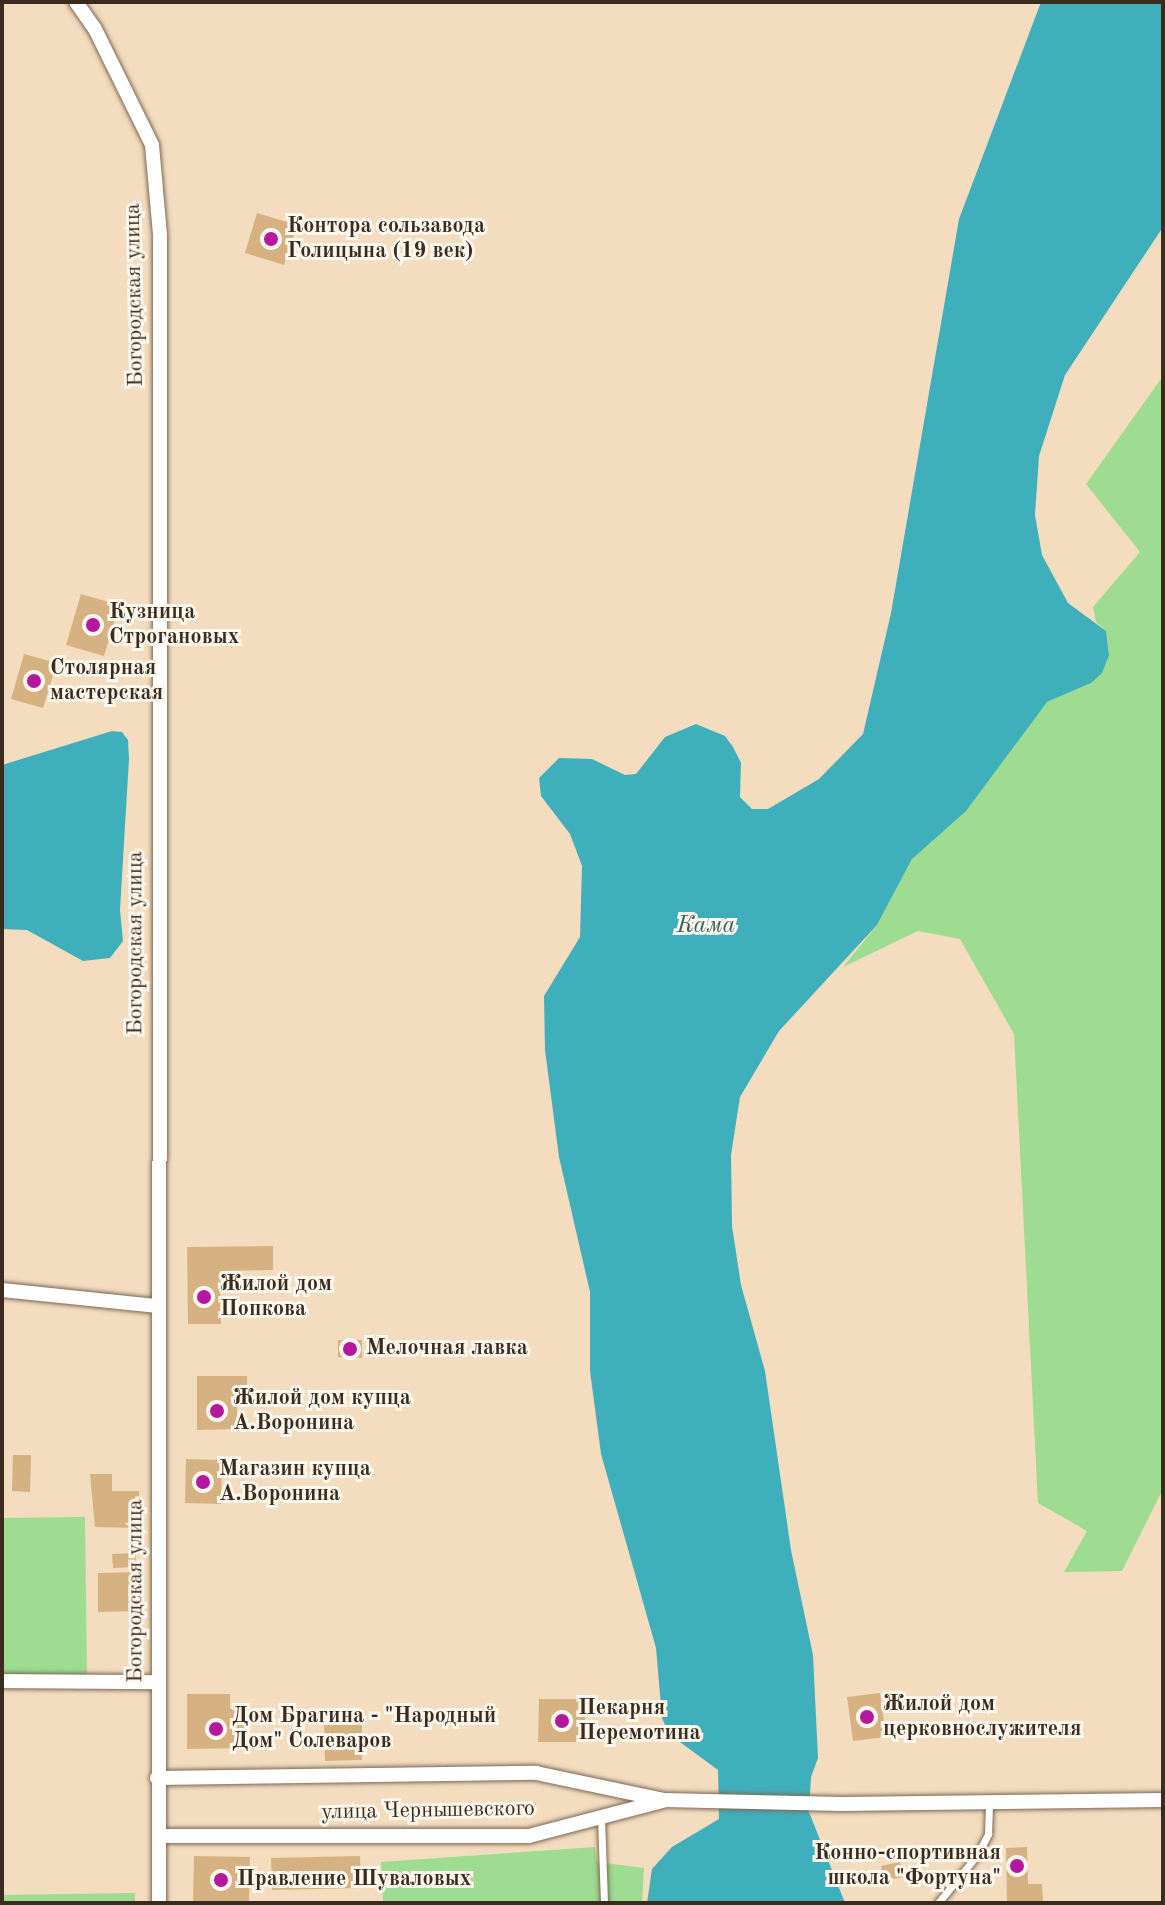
<!DOCTYPE html>
<html>
<head>
<meta charset="utf-8">
<style>
	body { margin:0 }
	#map { position:relative; width:1165px; height:1905px; overflow:hidden; background:#f4dcbf; font-family:"Old Standard TT",serif }
	div>[style] { position:absolute }
	[style*='--x'] { left:calc(var(--x)*1px); top:calc(var(--y)*1px); width:calc(var(--w)*1px); rotate:calc(var(--a)*1deg) }
	.green>* { inset:0; background:#9ddc91 }
	.water>* { inset:0; background:#40afbc }
	.building>* { inset:0; background:#d6b282 }
	.roads { filter:drop-shadow(0 0 2px #7c6856) drop-shadow(0 0 2px #7c6856) }
	.lane>* { height:7px; margin:-3.5px; padding:0 3.5px; transform-origin:3.5px; border-radius:3.5px; background:#fff }
	.street>* { height:14px; margin:-7px; padding:0 7px; transform-origin:7px; border-radius:7px; background:#fff }
	.dots>* { width:22px; height:22px; translate:-50% -50%; box-sizing:border-box; border:4px solid #fbf7ec; border-radius:50% }
	span { translate:-50% -50%; white-space:nowrap; text-align:center; line-height:1.15; -webkit-text-stroke:6px #fbf7ec; paint-order:stroke }
	.poi-label { font-size:22px; color:#3b2a1e; font-weight:700 }
	.left { translate:0 -50%; text-align:left }
	.right { translate:-100% -50%; text-align:right }
	.street-label { font-size:22px; color:#3b2a1e }
	.water-label { font-size:24px; color:#3d5f5d; font-style:italic }
	.frame { position:absolute; inset:0; border:4px solid #3b2a1e; pointer-events:none }
</style>
</head>
<body>
<div id="map">
	<div class="green">
		<div style="clip-path:polygon(1163px 376px,1163px 1489px,1122px 1571px,1064px 1572px,1087px 1531px,1038px 1503px,1014px 1034px,960px 939px,918px 931px,843px 967px,877px 925px,912px 859px,1034px 716px,1047px 702px,1091px 683px,1109px 655px,1106px 631px,1096px 622px,1093px 607px,1140px 552px,1086px 484px)"></div>
		<div style="clip-path:polygon(85px 1517px,87px 1677px,2px 1674px,2px 1518px)"></div>
		<div style="clip-path:polygon(595px 1847px,597px 1862px,644px 1868px,642px 1903px,383px 1903px,381px 1862px)"></div>
		<div style="clip-path:polygon(135px 1893px,135px 1903px,2px 1903px,2px 1895px)"></div>
	</div>
	<div class="water">
		<div style="clip-path:polygon(1041px 2px,1163px 2px,1163px 227px,1065px 375px,1039px 456px,1035px 515px,1042px 555px,1068px 603px,1106px 631px,1109px 655px,1102px 673px,1091px 683px,1047px 702px,966px 811px,912px 859px,877px 925px,779px 1031px,740px 1097px,731px 1155px,732px 1226px,741px 1285px,765px 1371px,791px 1550px,813px 1655px,818px 1758px,811px 1777px,809px 1812px,845px 1903px,647px 1903px,652px 1869px,672px 1847px,719px 1819px,718px 1770px,669px 1734px,662px 1718px,656px 1648px,601px 1454px,590px 1371px,590px 1292px,559px 1157px,545px 1050px,544px 996px,580px 937px,582px 866px,570px 834px,541px 796px,539px 778px,559px 758px,592px 759px,625px 775px,636px 774px,665px 737px,696px 724px,725px 736px,733px 747px,741px 763px,740px 797px,752px 809px,768px 809px,819px 779px,863px 734px,891px 613px,959px 219px)"></div>
		<div style="clip-path:polygon(112px 731px,122px 732px,128px 740px,129px 759px,120px 910px,123px 941px,110px 958px,83px 961px,27px 930px,2px 929px,2px 765px)"></div>
	</div>
	<div class="building">
		<div style="clip-path:polygon(257px 213px,297px 225px,284px 265px,245px 253px)"></div>
		<div style="clip-path:polygon(81px 594px,119px 605px,104px 656px,66px 645px)"></div>
		<div style="clip-path:polygon(24px 654px,57px 663px,43px 708px,11px 699px)"></div>
		<div style="clip-path:polygon(273px 1246px,273px 1270px,220px 1271px,221px 1324px,188px 1324px,187px 1247px)"></div>
		<div style="clip-path:polygon(338px 1340px,362px 1340px,362px 1358px,338px 1357px)"></div>
		<div style="clip-path:polygon(197px 1376px,247px 1376px,247px 1393px,237px 1393px,237px 1429px,197px 1430px)"></div>
		<div style="clip-path:polygon(13px 1455px,31px 1455px,30px 1492px,12px 1491px)"></div>
		<div style="clip-path:polygon(186px 1459px,222px 1460px,221px 1504px,185px 1503px)"></div>
		<div style="clip-path:polygon(90px 1474px,112px 1474px,112px 1491px,139px 1491px,138px 1528px,95px 1527px)"></div>
		<div style="clip-path:polygon(136px 1553px,136px 1567px,113px 1568px,112px 1554px)"></div>
		<div style="clip-path:polygon(139px 1572px,139px 1611px,98px 1612px,98px 1573px)"></div>
		<div style="clip-path:polygon(880px 1693px,886px 1737px,853px 1741px,847px 1697px)"></div>
		<div style="clip-path:polygon(187px 1694px,230px 1694px,230px 1709px,244px 1710px,244px 1748px,187px 1749px)"></div>
		<div style="clip-path:polygon(539px 1699px,585px 1699px,585px 1742px,538px 1742px)"></div>
		<div style="clip-path:polygon(362px 1720px,362px 1760px,325px 1761px,324px 1721px)"></div>
		<div style="clip-path:polygon(1027px 1847px,1028px 1884px,1042px 1884px,1043px 1903px,1007px 1903px,1006px 1848px)"></div>
		<div style="clip-path:polygon(194px 1856px,250px 1857px,249px 1903px,193px 1903px)"></div>
		<div style="clip-path:polygon(360px 1856px,361px 1888px,272px 1890px,271px 1858px)"></div>
		<div style="clip-path:polygon(900px 1862px,903px 1877px,884px 1881px,881px 1866px)"></div>
	</div>
	<div class="roads">
		<div class="lane">
			<div style="--x:601;--y:1817;--w:86;--a:88"></div>
			<div style="--x:938;--y:1903;--w:62;--a:-50.9"></div>
			<div style="--x:977;--y:1855;--w:24;--a:-62"></div>
			<div style="--x:988;--y:1834;--w:32;--a:-88"></div>
		</div>
		<div class="street">
			<div style="--x:76;--y:2;--w:33;--a:55"></div>
			<div style="--x:95;--y:29;--w:129;--a:63.8"></div>
			<div style="--x:152;--y:145;--w:90;--a:84.9"></div>
			<div style="--x:160;--y:235;--w:1668;--a:90.03"></div>
			<div style="--x:2;--y:1290;--w:157;--a:5.9"></div>
			<div style="--x:2;--y:1681;--w:155;--a:0.4"></div>
			<div style="--x:157;--y:1778;--w:379;--a:-0.8"></div>
			<div style="--x:536;--y:1773;--w:131;--a:11.9"></div>
			<div style="--x:664;--y:1800;--w:178;--a:1.3"></div>
			<div style="--x:842;--y:1804;--w:321;--a:-0.7"></div>
			<div style="--x:159;--y:1836;--w:370;--a:0"></div>
			<div style="--x:529;--y:1836;--w:138;--a:-14.7"></div>
		</div>
	</div>
	<div class="dots">
		<div style="left:271px;top:239px;background:#b5179e"></div>
		<div style="left:93px;top:625px;background:#b5179e"></div>
		<div style="left:34px;top:681px;background:#b5179e"></div>
		<div style="left:204px;top:1297px;background:#b5179e"></div>
		<div style="left:350px;top:1349px;background:#b5179e"></div>
		<div style="left:217px;top:1411px;background:#b5179e"></div>
		<div style="left:203px;top:1482px;background:#b5179e"></div>
		<div style="left:867px;top:1717px;background:#b5179e"></div>
		<div style="left:562px;top:1721px;background:#b5179e"></div>
		<div style="left:216px;top:1729px;background:#b5179e"></div>
		<div style="left:1017px;top:1866px;background:#b5179e"></div>
		<div style="left:221px;top:1880px;background:#b5179e"></div>
	</div>
	<div class="poi-label">
		<span class="left" style="left:287px;top:239px">Контора сользавода<br>Голицына (19 век)</span>
		<span class="left" style="left:109px;top:625px">Кузница<br>Строгановых</span>
		<span class="left" style="left:50px;top:681px">Столярная<br>мастерская</span>
		<span class="left" style="left:220px;top:1297px">Жилой дом<br>Попкова</span>
		<span class="left" style="left:366px;top:1349px">Мелочная лавка</span>
		<span class="left" style="left:233px;top:1411px">Жилой дом купца<br>А.Воронина</span>
		<span class="left" style="left:219px;top:1482px">Магазин купца<br>А.Воронина</span>
		<span class="left" style="left:883px;top:1717px">Жилой дом<br>церковнослужителя</span>
		<span class="left" style="left:578px;top:1721px">Пекарня<br>Перемотина</span>
		<span class="left" style="left:232px;top:1729px">Дом Брагина - "Народный<br>Дом" Солеваров</span>
		<span class="right" style="left:1001px;top:1866px">Конно-спортивная<br>школа "Фортуна"</span>
		<span class="left" style="left:237px;top:1880px">Правление Шуваловых</span>
	</div>
	<div class="street-label">
		<span style="left:135px;top:295px;rotate:-91deg">Богородская улица</span>
		<span style="left:136px;top:943px;rotate:-90deg">Богородская улица</span>
		<span style="left:136px;top:1591px;rotate:-90deg">Богородская улица</span>
		<span style="left:428px;top:1811px;rotate:-1deg">улица Чернышевского</span>
	</div>
	<div class="water-label">
		<span style="left:706px;top:927px">Кама</span>
	</div>
	<div class="frame"></div>
</div>
</body>
</html>
